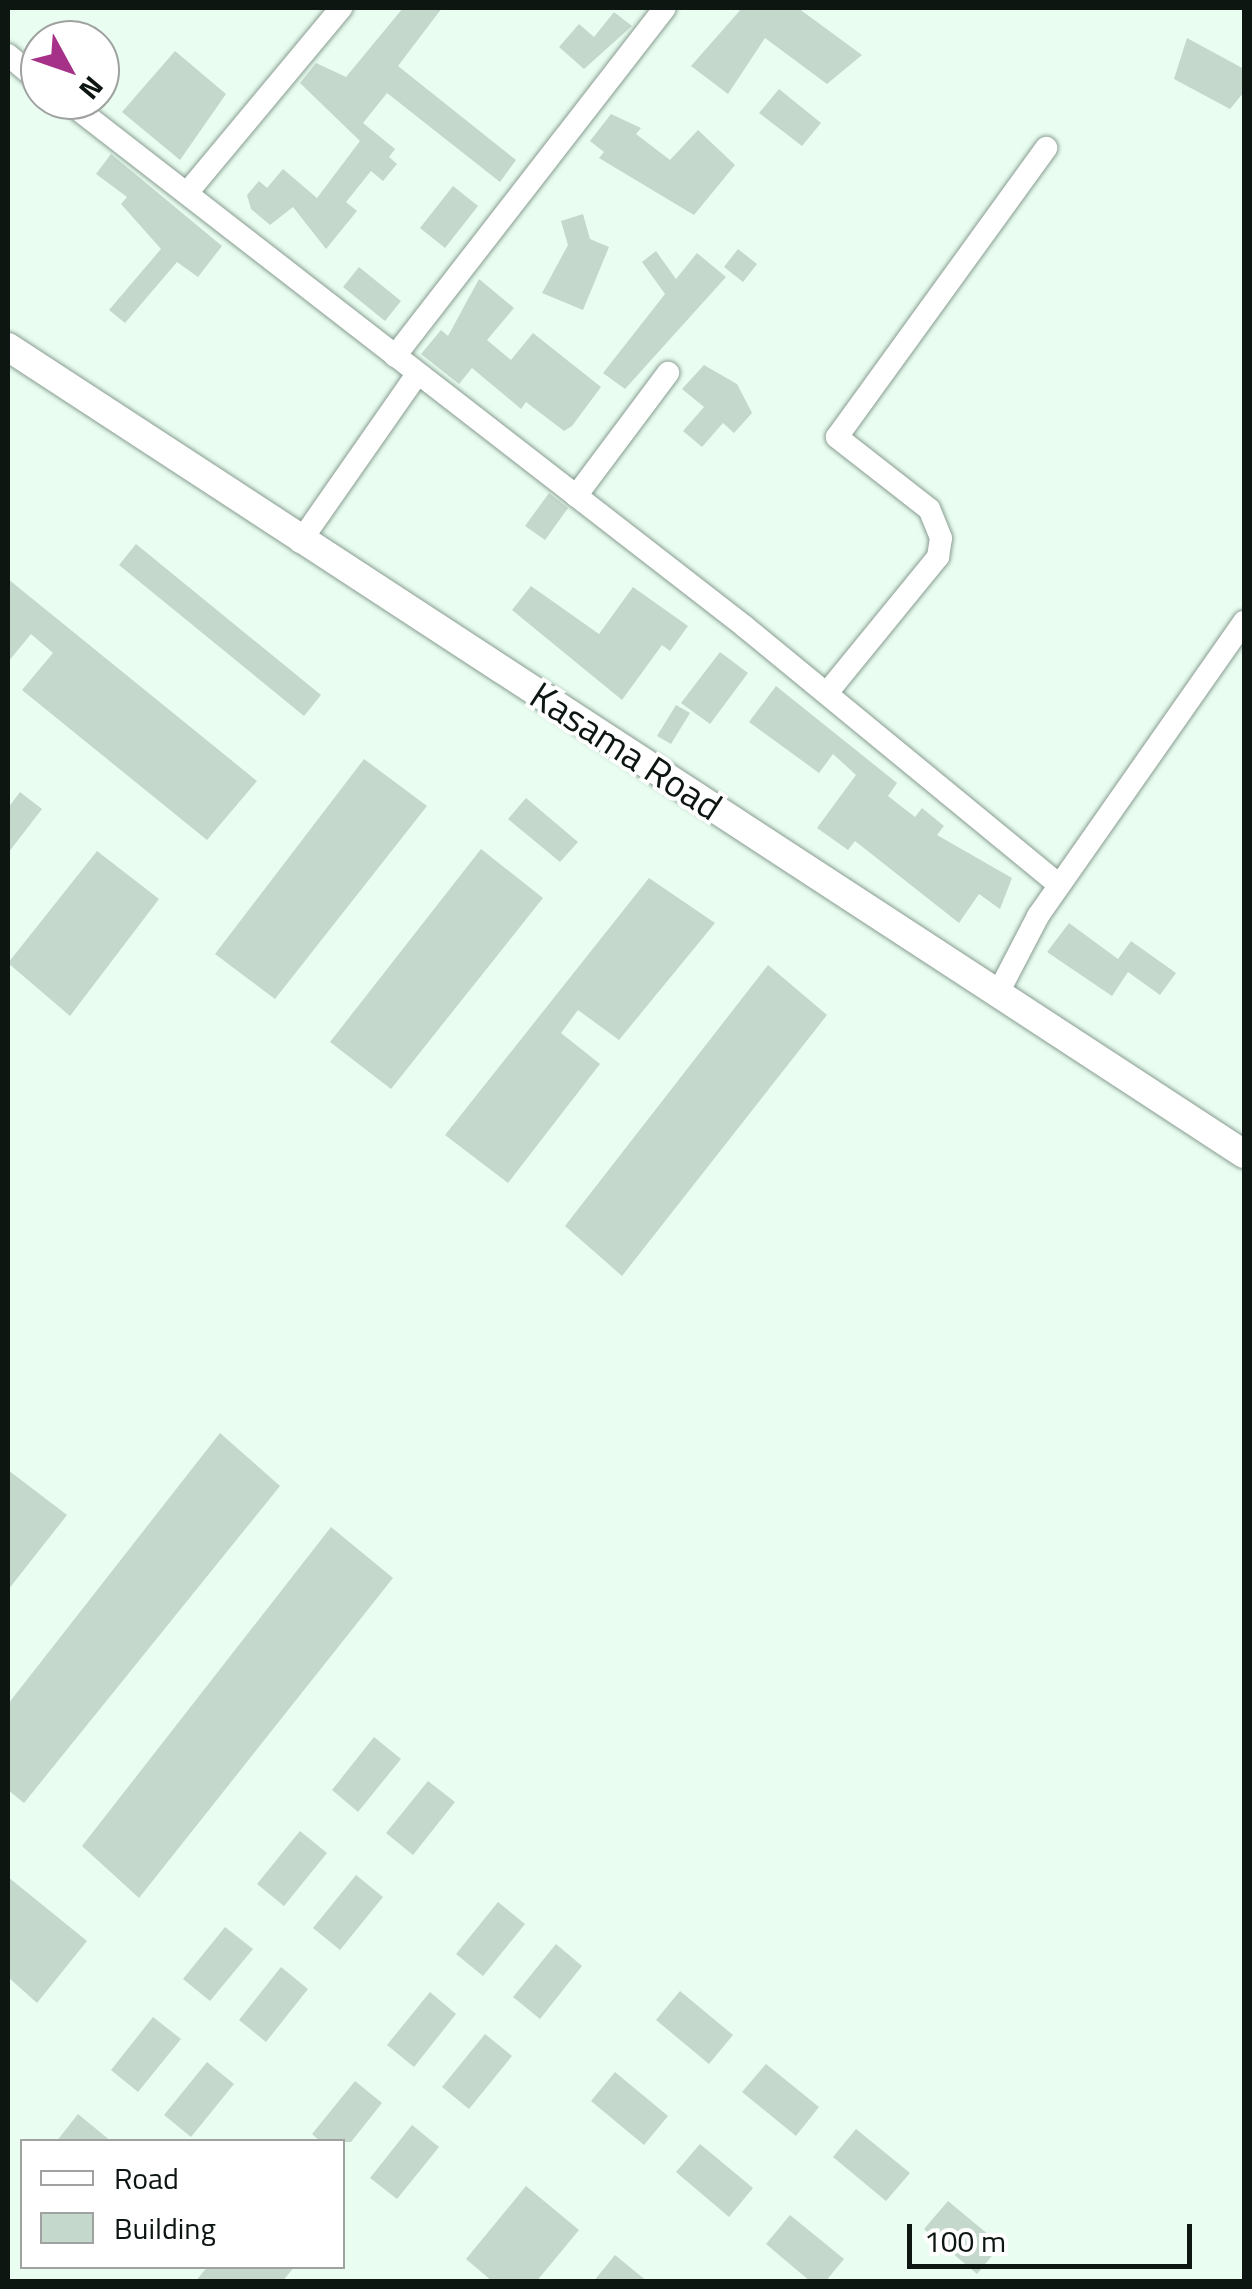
<!DOCTYPE html>
<html>
<head>
<meta charset="utf-8">
<style>
	body { margin:0 }
	#map { position:relative; width:1252px; height:2289px; overflow:hidden; background:#e9fef1; font-family:"Titillium Web",sans-serif }
	div>[style] { position:absolute }
	[style*='--x'] { left:calc(var(--x)*1px); top:calc(var(--y)*1px); width:calc(var(--w)*1px); rotate:calc(var(--a)*1deg) }
	.building>* { inset:0; background:#c4d8cc }
	.roads { filter:drop-shadow(0 0 2px #889b90) drop-shadow(0 0 2px #889b90) }
	.minor>* { height:22px; margin:-11px; padding:0 11px; transform-origin:11px; border-radius:11px; background:#fff }
	.tertiary>* { height:28px; margin:-14px; padding:0 14px; transform-origin:14px; border-radius:14px; background:#fff }
	span { translate:-50% -50%; white-space:nowrap; text-align:center; line-height:1.15; -webkit-text-stroke:8px #fff; paint-order:stroke }
	.street-label { font-size:38px; color:#0e1611 }
	.frame { position:absolute; inset:0; border:10px solid #0e1611; pointer-events:none }
	.legend { position:absolute; left:20px; top:2139px; width:325px; height:130px; box-sizing:border-box; background:#fff; border:2px solid #9fa2a0; margin:0; padding:12px 18px; list-style:none; font-size:30px; color:#0e1611 }
	.legend li { display:flex; align-items:center; gap:20px; height:50px }
	.legend b { width:50px; border:2px solid #9fa2a0 }
	.north { position:absolute; left:20px; top:20px; width:100px; height:100px; box-sizing:border-box; background:#fff; border:2px solid #9fa2a0; border-radius:50%; rotate:130deg; font-size:28px; font-weight:700; line-height:40px; text-align:center; color:#0e1611 }
	.north::after { content:''; display:block; margin:auto; width:35px; height:45px; background:#a63189; clip-path:polygon(50% 0,100% 100%,50% 72%,0 100%) }
	.scale { position:absolute; left:907px; top:2224px; width:285px; height:45px; box-sizing:border-box; border:5px solid #0e1611; border-top:0; padding-left:12px; font-size:30px; line-height:35px; white-space:nowrap; color:#0e1611; -webkit-text-stroke:8px #fff; paint-order:stroke }
</style>
</head>
<body>
<div id="map">
	<div class="building">
		<div style="clip-path:polygon(403px 8px,442px 8px,398px 66px,516px 160px,500px 182px,387px 93px,363px 123px,395px 149px,389px 157px,397px 164px,383px 181px,371px 171px,346px 202px,357px 211px,326px 249px,293px 207px,270px 225px,251px 209px,247px 195px,259px 181px,267px 188px,283px 169px,317px 198px,360px 141px,300px 83px,316px 63px,346px 77px)"></div>
		<div style="clip-path:polygon(742px 8px,798px 8px,862px 55px,827px 84px,765px 38px,728px 94px,691px 66px)"></div>
		<div style="clip-path:polygon(614px 12px,632px 26px,584px 69px,559px 47px,579px 24px,594px 37px)"></div>
		<div style="clip-path:polygon(1187px 38px,1244px 69px,1244px 92px,1230px 109px,1174px 79px)"></div>
		<div style="clip-path:polygon(175px 51px,226px 94px,180px 160px,122px 112px)"></div>
		<div style="clip-path:polygon(779px 89px,821px 123px,802px 146px,759px 113px)"></div>
		<div style="clip-path:polygon(611px 114px,641px 128px,636px 134px,670px 160px,698px 130px,735px 165px,694px 215px,599px 158px,604px 152px,590px 141px)"></div>
		<div style="clip-path:polygon(111px 154px,222px 246px,198px 277px,177px 262px,125px 323px,109px 310px,161px 249px,121px 204px,127px 197px,96px 174px)"></div>
		<div style="clip-path:polygon(453px 186px,478px 206px,445px 248px,420px 228px)"></div>
		<div style="clip-path:polygon(583px 214px,590px 239px,609px 247px,583px 310px,542px 293px,568px 245px,561px 221px)"></div>
		<div style="clip-path:polygon(738px 249px,757px 264px,743px 282px,724px 267px)"></div>
		<div style="clip-path:polygon(656px 251px,676px 279px,697px 253px,726px 277px,625px 389px,603px 373px,665px 294px,642px 262px)"></div>
		<div style="clip-path:polygon(359px 267px,401px 301px,385px 321px,343px 287px)"></div>
		<div style="clip-path:polygon(479px 279px,514px 308px,487px 340px,511px 360px,533px 333px,601px 387px,572px 426px,564px 431px,526px 402px,521px 409px,472px 368px,459px 384px,421px 354px,441px 330px,448px 336px)"></div>
		<div style="clip-path:polygon(704px 365px,737px 384px,752px 413px,734px 433px,723px 423px,702px 447px,683px 431px,704px 407px,682px 389px)"></div>
		<div style="clip-path:polygon(549px 493px,568px 508px,545px 540px,525px 526px)"></div>
		<div style="clip-path:polygon(136px 544px,321px 695px,304px 716px,119px 565px)"></div>
		<div style="clip-path:polygon(8px 579px,257px 781px,207px 840px,22px 690px,53px 653px,31px 634px,8px 662px)"></div>
		<div style="clip-path:polygon(531px 586px,599px 634px,633px 587px,688px 626px,670px 651px,662px 645px,622px 700px,512px 610px)"></div>
		<div style="clip-path:polygon(720px 652px,748px 673px,710px 724px,681px 703px)"></div>
		<div style="clip-path:polygon(776px 686px,897px 783px,888px 796px,915px 817px,922px 808px,944px 826px,937px 835px,1012px 878px,1000px 909px,979px 894px,959px 923px,855px 841px,848px 850px,817px 828px,856px 775px,833px 754px,819px 773px,749px 722px)"></div>
		<div style="clip-path:polygon(676px 705px,690px 713px,671px 744px,657px 736px)"></div>
		<div style="clip-path:polygon(364px 759px,427px 806px,275px 999px,215px 954px)"></div>
		<div style="clip-path:polygon(20px 792px,42px 809px,8px 853px,8px 808px)"></div>
		<div style="clip-path:polygon(526px 798px,578px 842px,560px 862px,508px 819px)"></div>
		<div style="clip-path:polygon(481px 849px,543px 898px,391px 1089px,330px 1042px)"></div>
		<div style="clip-path:polygon(97px 851px,159px 899px,70px 1016px,8px 963px)"></div>
		<div style="clip-path:polygon(649px 878px,715px 923px,619px 1040px,578px 1010px,561px 1033px,600px 1064px,508px 1183px,445px 1135px)"></div>
		<div style="clip-path:polygon(1069px 923px,1118px 959px,1131px 941px,1176px 973px,1160px 995px,1128px 972px,1112px 996px,1047px 952px)"></div>
		<div style="clip-path:polygon(768px 965px,827px 1015px,622px 1276px,565px 1226px)"></div>
		<div style="clip-path:polygon(220px 1433px,280px 1486px,24px 1803px,8px 1790px,8px 1704px)"></div>
		<div style="clip-path:polygon(8px 1470px,67px 1515px,8px 1590px)"></div>
		<div style="clip-path:polygon(331px 1527px,393px 1578px,139px 1898px,82px 1846px)"></div>
		<div style="clip-path:polygon(374px 1737px,401px 1759px,358px 1812px,332px 1790px)"></div>
		<div style="clip-path:polygon(428px 1781px,455px 1802px,413px 1855px,386px 1833px)"></div>
		<div style="clip-path:polygon(300px 1831px,327px 1853px,284px 1906px,257px 1884px)"></div>
		<div style="clip-path:polygon(356px 1875px,383px 1897px,340px 1950px,313px 1928px)"></div>
		<div style="clip-path:polygon(8px 1877px,87px 1941px,37px 2003px,8px 1977px)"></div>
		<div style="clip-path:polygon(498px 1902px,525px 1924px,483px 1976px,456px 1954px)"></div>
		<div style="clip-path:polygon(225px 1927px,253px 1949px,210px 2001px,183px 1979px)"></div>
		<div style="clip-path:polygon(556px 1944px,582px 1966px,540px 2019px,513px 1997px)"></div>
		<div style="clip-path:polygon(281px 1967px,308px 1989px,266px 2042px,239px 2020px)"></div>
		<div style="clip-path:polygon(680px 1991px,733px 2035px,709px 2064px,656px 2020px)"></div>
		<div style="clip-path:polygon(430px 1992px,456px 2014px,414px 2067px,387px 2045px)"></div>
		<div style="clip-path:polygon(153px 2017px,181px 2039px,138px 2092px,111px 2070px)"></div>
		<div style="clip-path:polygon(485px 2034px,512px 2056px,469px 2109px,442px 2087px)"></div>
		<div style="clip-path:polygon(207px 2062px,234px 2084px,191px 2137px,164px 2115px)"></div>
		<div style="clip-path:polygon(766px 2064px,819px 2107px,796px 2136px,742px 2092px)"></div>
		<div style="clip-path:polygon(615px 2072px,668px 2116px,644px 2145px,591px 2101px)"></div>
		<div style="clip-path:polygon(355px 2081px,382px 2103px,351px 2142px,321px 2142px,312px 2134px)"></div>
		<div style="clip-path:polygon(78px 2114px,112px 2142px,56px 2142px)"></div>
		<div style="clip-path:polygon(412px 2125px,439px 2147px,397px 2199px,370px 2178px)"></div>
		<div style="clip-path:polygon(856px 2129px,910px 2173px,886px 2201px,833px 2157px)"></div>
		<div style="clip-path:polygon(700px 2144px,753px 2188px,729px 2217px,676px 2172px)"></div>
		<div style="clip-path:polygon(526px 2186px,579px 2230px,536px 2282px,493px 2282px,466px 2259px)"></div>
		<div style="clip-path:polygon(948px 2201px,1001px 2245px,977px 2274px,924px 2229px)"></div>
		<div style="clip-path:polygon(790px 2215px,844px 2259px,825px 2282px,811px 2282px,766px 2244px)"></div>
		<div style="clip-path:polygon(615px 2255px,648px 2282px,593px 2282px)"></div>
		<div style="clip-path:polygon(208px 2266px,295px 2266px,282px 2282px,195px 2282px)"></div>
	</div>
	<div class="roads">
		<div class="minor">
			<div style="--x:8;--y:55;--w:42;--a:40.2"></div>
			<div style="--x:66;--y:100;--w:858;--a:37.8"></div>
			<div style="--x:744;--y:626;--w:408;--a:39.4"></div>
			<div style="--x:187;--y:193;--w:241;--a:-50.2"></div>
			<div style="--x:395;--y:356;--w:440;--a:-52.2"></div>
			<div style="--x:576;--y:496;--w:154;--a:-53.2"></div>
			<div style="--x:300;--y:542;--w:205;--a:-55.1"></div>
			<div style="--x:827;--y:693;--w:176;--a:-50.8"></div>
			<div style="--x:938;--y:557;--w:19;--a:-81"></div>
			<div style="--x:941;--y:538;--w:31;--a:-112"></div>
			<div style="--x:929;--y:509;--w:117;--a:-142"></div>
			<div style="--x:837;--y:437;--w:357;--a:-54.1"></div>
			<div style="--x:998;--y:993;--w:87;--a:-62.5"></div>
			<div style="--x:1038;--y:916;--w:359;--a:-55"></div>
		</div>
		<div class="tertiary">
			<div style="--x:8;--y:347;--w:1476;--a:33.14"></div>
		</div>
	</div>
	<div class="street-label">
		<span style="left:626px;top:751px;rotate:33deg">Kasama Road</span>
	</div>
	<div class="frame"></div>
	<ul class="legend">
	<li><b style="height:12px;background:#fff"></b>Road</li>
	<li><b style="height:28px;background:#c4d8cc"></b>Building</li>
	</ul>
	<div class="north">N</div>
	<div class="scale">100 m</div>
</div>
</body>
</html>
